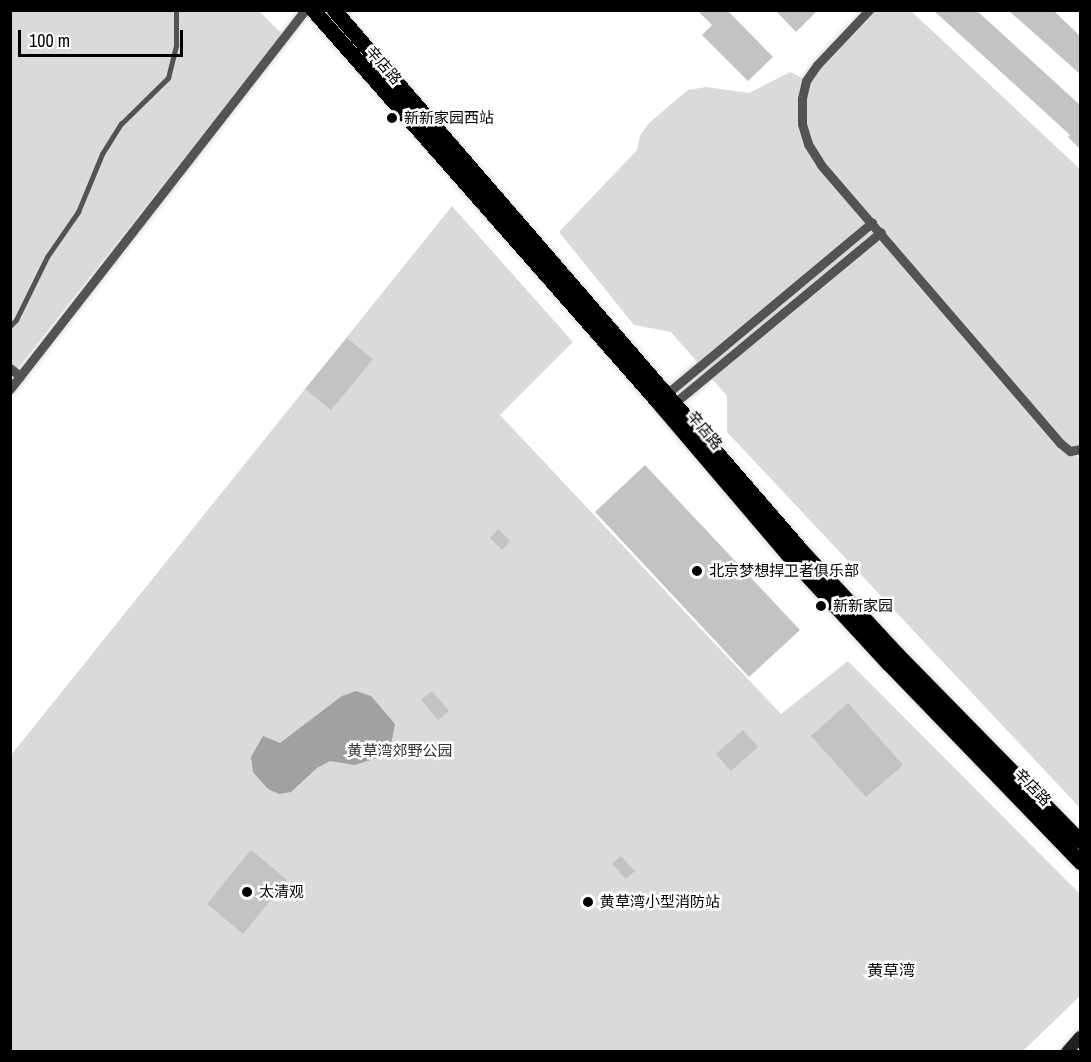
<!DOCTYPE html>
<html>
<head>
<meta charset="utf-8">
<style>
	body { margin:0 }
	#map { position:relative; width:1091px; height:1062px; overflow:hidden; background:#fff; font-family:"Archivo Narrow","Noto Sans SC",sans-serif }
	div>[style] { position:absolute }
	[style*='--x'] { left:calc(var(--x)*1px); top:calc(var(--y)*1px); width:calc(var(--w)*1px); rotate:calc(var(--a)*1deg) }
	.green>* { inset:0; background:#dadada }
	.water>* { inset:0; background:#a1a1a1 }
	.building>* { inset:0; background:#c3c3c3 }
	.roads { filter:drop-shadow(0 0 2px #dbdbdb) drop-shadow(0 0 2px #dbdbdb) }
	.service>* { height:4.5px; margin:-2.25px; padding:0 2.25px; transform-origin:2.25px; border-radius:2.25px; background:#535353 }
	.minor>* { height:9px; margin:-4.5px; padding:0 4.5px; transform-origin:4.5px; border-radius:4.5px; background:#535353 }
	.secondary>* { height:12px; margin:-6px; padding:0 6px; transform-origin:6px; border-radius:6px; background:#202020 }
	.primary>* { height:15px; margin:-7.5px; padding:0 7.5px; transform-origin:7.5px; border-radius:7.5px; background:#000 }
	.dots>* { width:16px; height:16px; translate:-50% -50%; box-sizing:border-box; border:3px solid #fff; border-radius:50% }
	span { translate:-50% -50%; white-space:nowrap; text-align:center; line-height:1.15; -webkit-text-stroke:5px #fff; paint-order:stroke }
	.street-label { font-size:15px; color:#000 }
	.poi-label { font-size:15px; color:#000 }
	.left { translate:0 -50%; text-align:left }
	.park-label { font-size:15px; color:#313131 }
	.neighbourhood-label { font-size:16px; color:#000 }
	.frame { position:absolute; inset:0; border:12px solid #000; pointer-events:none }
	.scale { position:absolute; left:18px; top:30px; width:165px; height:27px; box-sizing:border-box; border:3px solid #000; border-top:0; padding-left:8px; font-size:18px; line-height:21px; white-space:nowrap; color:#000; -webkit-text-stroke:4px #fff; paint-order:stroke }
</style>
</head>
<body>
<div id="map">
	<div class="green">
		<div style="clip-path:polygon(11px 11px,259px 11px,282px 34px,11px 377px)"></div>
		<div style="clip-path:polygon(869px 11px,911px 11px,1080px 169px,1080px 449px,1075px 454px,1080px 460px,1080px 808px,727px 432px,727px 396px,671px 332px,634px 325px,559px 232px,637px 150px,640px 136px,649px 123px,688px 90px,706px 87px,749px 93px,790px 72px,806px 80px)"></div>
		<div style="clip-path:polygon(452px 206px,573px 342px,500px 415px,781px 714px,848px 661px,1080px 894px,1080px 996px,1023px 1051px,11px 1052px,11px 755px)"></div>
	</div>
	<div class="water">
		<div style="clip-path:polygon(356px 691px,371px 696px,395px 724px,389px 754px,355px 765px,330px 761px,317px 768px,291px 792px,279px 794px,268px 789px,253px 772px,251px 757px,263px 736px,280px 743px,342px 696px)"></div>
	</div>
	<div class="building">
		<div style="clip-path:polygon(697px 10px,727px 10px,773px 57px,748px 81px,702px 35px,712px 25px)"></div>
		<div style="clip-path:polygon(775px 10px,818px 10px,796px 32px)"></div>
		<div style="clip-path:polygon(933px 10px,976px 10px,1080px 105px,1080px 149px,1068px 137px,1070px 135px)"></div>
		<div style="clip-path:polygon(1008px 10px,1053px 10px,1080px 36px,1080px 74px)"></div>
		<div style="clip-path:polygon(347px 338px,373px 359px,331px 410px,305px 389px)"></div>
		<div style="clip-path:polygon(645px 465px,800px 630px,749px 677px,595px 512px)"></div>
		<div style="clip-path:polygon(498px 529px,510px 541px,502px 550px,490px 538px)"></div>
		<div style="clip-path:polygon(432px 691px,449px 711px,438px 720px,421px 700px)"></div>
		<div style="clip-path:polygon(848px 703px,903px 765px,866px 797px,811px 736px)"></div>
		<div style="clip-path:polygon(743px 730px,758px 747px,731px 771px,716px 754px)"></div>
		<div style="clip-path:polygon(251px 850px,287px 880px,243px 934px,207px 904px)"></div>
		<div style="clip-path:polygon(621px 856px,635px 871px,626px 879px,612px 864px)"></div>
	</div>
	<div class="roads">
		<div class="service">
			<div style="--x:10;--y:326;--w:8;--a:-45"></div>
			<div style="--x:16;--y:320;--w:70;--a:-63.8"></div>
			<div style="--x:47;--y:257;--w:55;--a:-55.4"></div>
			<div style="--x:78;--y:212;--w:63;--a:-67.5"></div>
			<div style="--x:102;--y:154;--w:36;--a:-58"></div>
			<div style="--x:121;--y:124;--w:66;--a:-44.4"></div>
			<div style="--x:168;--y:78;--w:34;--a:-76"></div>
			<div style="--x:176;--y:45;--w:35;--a:-90"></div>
		</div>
		<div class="minor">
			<div style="--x:869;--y:10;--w:76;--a:133.4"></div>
			<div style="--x:817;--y:65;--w:19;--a:125"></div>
			<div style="--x:806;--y:81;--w:18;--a:103"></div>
			<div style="--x:802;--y:99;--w:25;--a:90"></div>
			<div style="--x:802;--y:124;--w:21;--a:73"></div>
			<div style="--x:808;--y:144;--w:25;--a:58"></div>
			<div style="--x:821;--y:165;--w:367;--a:49.3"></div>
			<div style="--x:1060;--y:443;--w:13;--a:39"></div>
			<div style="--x:1070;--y:451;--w:10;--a:-11"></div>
			<div style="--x:10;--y:368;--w:13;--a:39"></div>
			<div style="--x:10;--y:389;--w:480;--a:-52.1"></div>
			<div style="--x:664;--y:396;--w:271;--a:-39.8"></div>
			<div style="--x:672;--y:405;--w:271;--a:-39.6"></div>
		</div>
		<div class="secondary">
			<div style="--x:1067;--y:1052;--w:20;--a:-49"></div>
		</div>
		<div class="primary">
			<div style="--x:313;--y:10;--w:522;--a:48.65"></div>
			<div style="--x:658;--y:402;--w:205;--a:49.6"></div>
			<div style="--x:791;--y:558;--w:143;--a:47.3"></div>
			<div style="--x:888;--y:663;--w:277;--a:46"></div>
			<div style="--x:334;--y:10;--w:713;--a:49.15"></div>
			<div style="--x:800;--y:549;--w:143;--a:47.3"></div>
			<div style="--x:897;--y:654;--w:262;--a:45.6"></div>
		</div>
	</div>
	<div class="dots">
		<div style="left:392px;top:118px;background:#000"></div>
		<div style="left:697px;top:571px;background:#000"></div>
		<div style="left:821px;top:606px;background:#000"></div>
		<div style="left:247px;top:892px;background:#000"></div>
		<div style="left:588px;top:902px;background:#000"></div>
	</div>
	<div class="street-label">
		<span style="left:384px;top:65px;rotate:49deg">辛店路</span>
		<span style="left:705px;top:430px;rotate:50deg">辛店路</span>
		<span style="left:1033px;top:787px;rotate:46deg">辛店路</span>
	</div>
	<div class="poi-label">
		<span class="left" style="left:404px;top:118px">新新家园西站</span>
		<span class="left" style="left:709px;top:571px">北京梦想捍卫者俱乐部</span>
		<span class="left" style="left:833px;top:606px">新新家园</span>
		<span class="left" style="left:259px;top:892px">太清观</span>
		<span class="left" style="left:600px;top:902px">黄草湾小型消防站</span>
	</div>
	<div class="park-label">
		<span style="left:400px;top:751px">黄草湾郊野公园</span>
	</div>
	<div class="neighbourhood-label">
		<span style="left:891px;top:970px">黄草湾</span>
	</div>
	<div class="frame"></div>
	<div class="scale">100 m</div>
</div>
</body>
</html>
